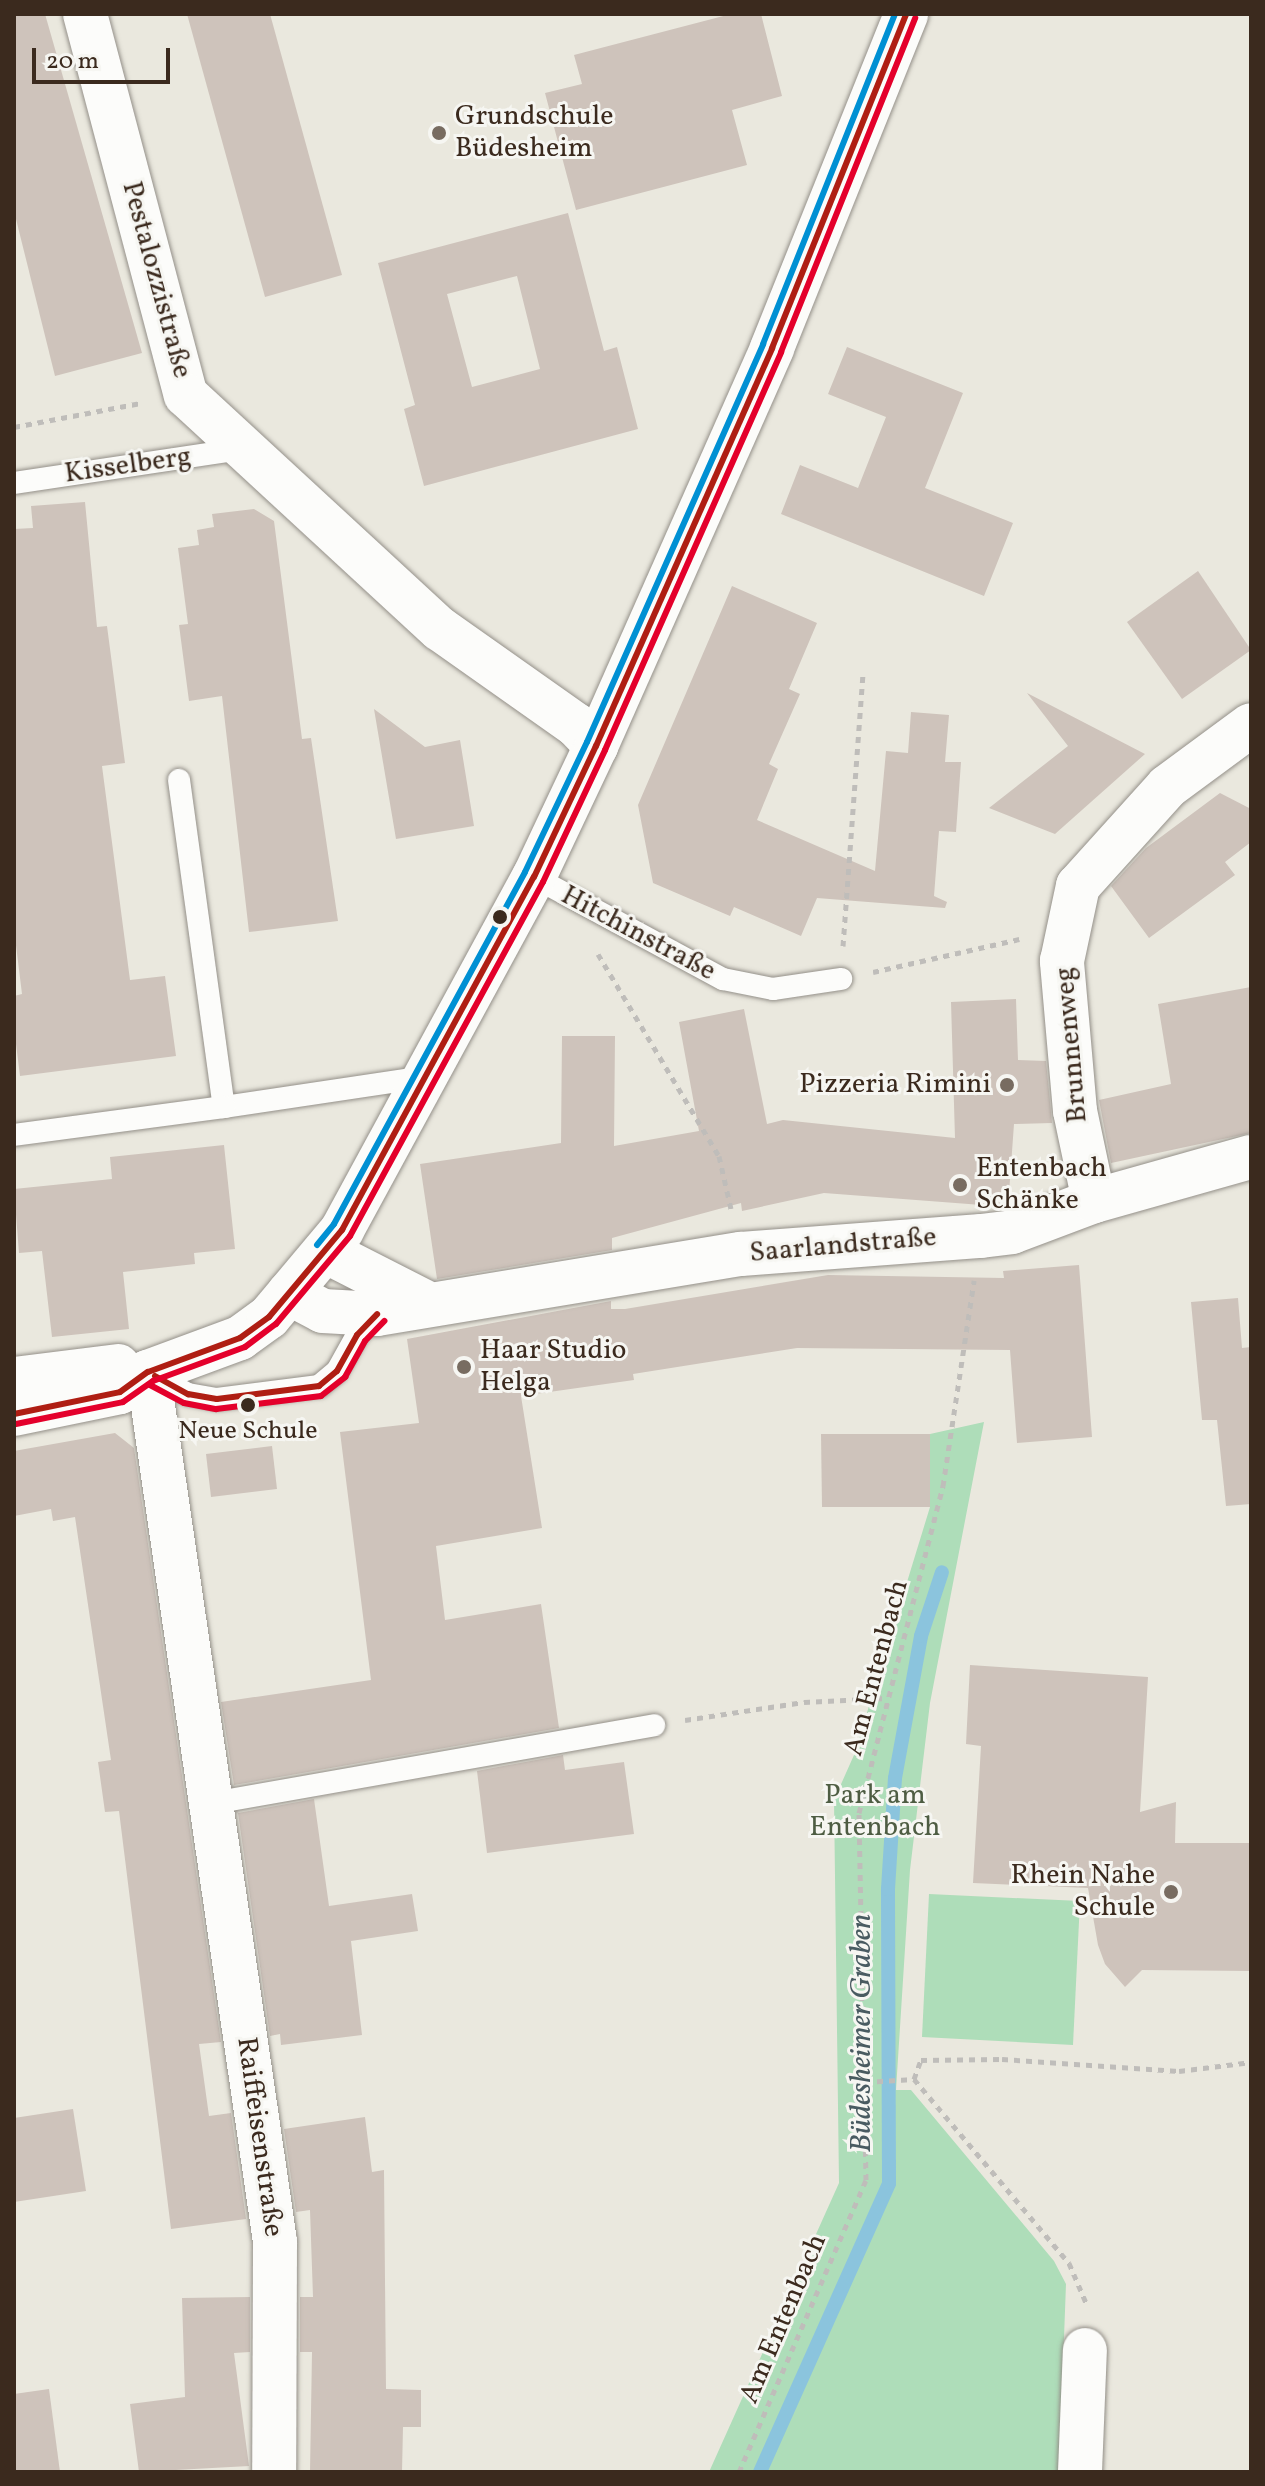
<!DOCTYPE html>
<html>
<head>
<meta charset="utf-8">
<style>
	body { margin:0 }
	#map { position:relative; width:1265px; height:2486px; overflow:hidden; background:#eae8de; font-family:Vollkorn,serif }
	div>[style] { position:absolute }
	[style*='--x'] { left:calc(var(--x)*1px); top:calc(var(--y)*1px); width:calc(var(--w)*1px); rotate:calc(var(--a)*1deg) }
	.green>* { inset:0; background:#aeddb9 }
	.stream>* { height:14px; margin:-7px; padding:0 7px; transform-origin:7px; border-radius:7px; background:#8bc4dd }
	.building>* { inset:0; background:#cec3bb }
	.path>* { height:5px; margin-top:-2.5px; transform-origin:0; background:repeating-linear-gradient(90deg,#bfbdba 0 6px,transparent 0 12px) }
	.roads { filter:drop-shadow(0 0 2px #949089) drop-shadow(0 0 2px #949089) }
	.lane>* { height:22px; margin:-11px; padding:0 11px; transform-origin:11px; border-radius:11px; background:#fcfcfa }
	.street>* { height:44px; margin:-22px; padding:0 22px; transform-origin:22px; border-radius:22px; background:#fcfcfa }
	.secondary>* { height:44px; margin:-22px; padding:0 22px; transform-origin:22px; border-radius:22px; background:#fcfcfa }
	.bus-1>* { height:6px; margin:-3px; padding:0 3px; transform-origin:3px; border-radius:3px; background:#af1e13 }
	.bus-2>* { height:6px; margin:-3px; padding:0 3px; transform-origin:3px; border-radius:3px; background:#e4002b }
	.bus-3>* { height:6px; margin:-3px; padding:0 3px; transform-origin:3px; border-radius:3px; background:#0090d3 }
	.dots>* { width:22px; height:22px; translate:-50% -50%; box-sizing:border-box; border:4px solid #f6f6f2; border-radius:50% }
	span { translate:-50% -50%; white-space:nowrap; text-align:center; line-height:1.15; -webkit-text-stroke:6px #f6f6f2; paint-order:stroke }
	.bus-label { font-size:26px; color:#3b2a1e }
	.poi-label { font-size:28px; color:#3b2a1e }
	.left { translate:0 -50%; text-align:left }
	.right { translate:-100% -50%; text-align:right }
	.street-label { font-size:28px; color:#3b2a1e }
	.park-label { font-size:28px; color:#4e5d43 }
	.water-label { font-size:30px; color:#495b61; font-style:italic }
	.frame { position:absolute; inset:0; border:16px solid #3b2a1e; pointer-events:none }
	.scale { position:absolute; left:32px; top:48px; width:138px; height:36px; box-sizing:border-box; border:4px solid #3b2a1e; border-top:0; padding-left:10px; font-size:24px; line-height:28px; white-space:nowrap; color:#3b2a1e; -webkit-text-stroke:6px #f6f6f2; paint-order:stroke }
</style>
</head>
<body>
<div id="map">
	<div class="green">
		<div style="clip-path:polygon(984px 1422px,930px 1703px,910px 1870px,896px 2090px,911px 2090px,1054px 2261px,1066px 2284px,1059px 2472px,709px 2472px,839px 2183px,834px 1800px,854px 1755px,930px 1507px,930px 1434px)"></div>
		<div style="clip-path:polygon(929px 1894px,1080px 1901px,1073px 2045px,922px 2037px)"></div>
	</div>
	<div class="stream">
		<div style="--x:760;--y:2472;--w:316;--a:-65.9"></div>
		<div style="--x:889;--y:2183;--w:294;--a:-90.2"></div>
		<div style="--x:888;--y:1889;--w:111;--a:-86.4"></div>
		<div style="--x:895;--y:1778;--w:144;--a:-79.6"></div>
		<div style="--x:921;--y:1636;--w:67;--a:-71.8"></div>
	</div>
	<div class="building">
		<div style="clip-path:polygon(14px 14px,45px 14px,142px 353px,55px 376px,14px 211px)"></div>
		<div style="clip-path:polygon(187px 14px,270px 14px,342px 275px,265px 297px)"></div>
		<div style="clip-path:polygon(731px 14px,761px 14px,782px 96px,732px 110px,747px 165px,576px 210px,545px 93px,582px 84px,574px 55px)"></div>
		<div style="clip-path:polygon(evenodd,568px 213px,604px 351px,617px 347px,638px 429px,424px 486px,404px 409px,415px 405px,378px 263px,568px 213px,517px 276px,540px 369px,472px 387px,447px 294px,517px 276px)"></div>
		<div style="clip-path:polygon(847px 347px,963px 393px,925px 488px,1013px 523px,984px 596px,781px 514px,800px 465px,858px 488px,886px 417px,828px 394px)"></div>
		<div style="clip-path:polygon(85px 502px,97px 627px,107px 626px,125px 763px,102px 766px,130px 980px,165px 976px,176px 1056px,20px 1076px,14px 1028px,14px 996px,22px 994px,14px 929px,14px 529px,33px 528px,31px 506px)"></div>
		<div style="clip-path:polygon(254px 509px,274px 521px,302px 739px,311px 738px,338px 921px,249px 932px,222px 696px,189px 701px,179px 625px,188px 624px,178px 548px,199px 545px,197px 530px,214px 527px,212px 514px)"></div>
		<div style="clip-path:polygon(1198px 571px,1251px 650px,1182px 699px,1127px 622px)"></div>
		<div style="clip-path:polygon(732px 586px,817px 623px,789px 689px,800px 694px,769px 764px,778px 769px,757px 820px,875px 871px,886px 751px,908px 753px,911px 712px,949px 715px,945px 762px,961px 762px,956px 832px,939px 831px,934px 896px,947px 902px,945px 908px,817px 898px,801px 936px,734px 907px,730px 916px,653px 883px,638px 805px)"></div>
		<div style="clip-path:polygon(1027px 693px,1145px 754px,1055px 834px,989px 808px,1068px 746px)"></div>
		<div style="clip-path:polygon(374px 709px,425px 747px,460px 740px,474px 826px,396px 839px)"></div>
		<div style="clip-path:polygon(1220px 793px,1251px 809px,1251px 842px,1225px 862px,1235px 875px,1149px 938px,1111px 886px,1146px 848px)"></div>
		<div style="clip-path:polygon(1251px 987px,1251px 1133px,1111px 1163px,1099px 1100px,1171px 1084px,1158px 1004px)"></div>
		<div style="clip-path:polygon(1016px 999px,1018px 1060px,1046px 1061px,1052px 1123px,1014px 1124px,1008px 1207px,824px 1193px,742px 1211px,741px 1203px,612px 1238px,612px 1250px,437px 1279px,420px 1164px,561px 1143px,562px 1036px,615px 1036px,614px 1146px,699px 1131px,679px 1022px,744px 1009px,767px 1124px,783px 1120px,955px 1138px,951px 1002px)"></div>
		<div style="clip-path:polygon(224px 1145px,235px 1249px,194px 1253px,195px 1264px,123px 1272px,129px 1329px,52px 1337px,42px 1251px,19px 1253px,14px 1189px,112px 1179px,110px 1157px)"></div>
		<div style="clip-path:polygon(1079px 1265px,1092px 1437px,1017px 1443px,1010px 1350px,797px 1348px,633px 1374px,634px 1380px,521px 1396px,542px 1528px,436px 1546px,445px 1620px,541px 1604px,559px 1728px,234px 1785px,221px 1702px,371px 1680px,340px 1432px,419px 1423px,407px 1339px,611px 1301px,611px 1309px,625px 1309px,828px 1275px,1004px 1278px,1003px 1271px)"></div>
		<div style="clip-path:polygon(1238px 1298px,1242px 1348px,1251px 1347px,1251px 1504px,1226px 1506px,1217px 1420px,1202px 1420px,1191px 1302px)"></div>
		<div style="clip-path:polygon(115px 1433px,134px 1448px,221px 2042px,199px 2044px,209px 2116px,231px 2113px,246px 2219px,171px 2229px,119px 1811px,105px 1812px,98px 1762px,111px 1760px,75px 1517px,53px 1521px,51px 1509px,14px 1516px,14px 1451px)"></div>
		<div style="clip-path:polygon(821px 1434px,930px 1434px,930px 1507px,822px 1507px)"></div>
		<div style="clip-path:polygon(272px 1446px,277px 1489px,211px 1497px,206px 1454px)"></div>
		<div style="clip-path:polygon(970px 1665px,1148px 1677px,1140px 1812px,1176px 1802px,1175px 1843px,1251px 1843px,1251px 1971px,1142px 1970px,1125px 1987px,1105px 1964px,1098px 1945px,1088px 1888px,973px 1883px,981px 1746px,966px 1744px)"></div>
		<div style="clip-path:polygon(563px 1755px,565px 1770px,624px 1762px,634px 1834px,487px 1853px,477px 1771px)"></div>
		<div style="clip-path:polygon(314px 1799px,329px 1906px,412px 1894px,418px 1931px,351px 1941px,362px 2035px,281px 2045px,280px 2034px,270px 2036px,238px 1813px)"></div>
		<div style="clip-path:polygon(73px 2109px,86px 2191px,14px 2202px,14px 2118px)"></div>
		<div style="clip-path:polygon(365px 2117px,372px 2172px,384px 2170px,386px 2389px,421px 2390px,421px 2427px,403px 2427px,402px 2472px,310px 2472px,312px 2352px,300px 2352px,300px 2297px,313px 2297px,310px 2210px,296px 2212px,284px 2129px)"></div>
		<div style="clip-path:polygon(250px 2297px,250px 2352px,234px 2353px,249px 2466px,139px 2472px,130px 2404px,185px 2397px,182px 2298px)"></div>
		<div style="clip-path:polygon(49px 2389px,60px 2472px,14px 2472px,14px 2394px)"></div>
	</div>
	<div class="path">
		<div style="--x:14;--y:427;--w:129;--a:-10.7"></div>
		<div style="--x:843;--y:946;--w:275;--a:-85.8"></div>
		<div style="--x:598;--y:954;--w:235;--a:59.1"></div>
		<div style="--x:719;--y:1156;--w:54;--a:77.2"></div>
		<div style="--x:873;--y:972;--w:150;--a:-12.7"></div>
		<div style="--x:685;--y:1720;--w:120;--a:-8.6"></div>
		<div style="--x:804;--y:1702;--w:83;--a:-2.8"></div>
		<div style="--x:914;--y:2079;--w:20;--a:-70"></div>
		<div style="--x:921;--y:2060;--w:81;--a:-0.7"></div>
		<div style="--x:1002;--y:2059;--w:177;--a:3.9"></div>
		<div style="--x:1179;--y:2071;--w:73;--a:-7.1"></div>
		<div style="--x:914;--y:2079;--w:241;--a:49.9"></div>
		<div style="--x:1069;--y:2263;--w:46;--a:66.8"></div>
		<div style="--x:865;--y:2082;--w:49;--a:-3.5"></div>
		<div style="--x:739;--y:2472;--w:318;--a:-66.5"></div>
		<div style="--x:866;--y:2180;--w:367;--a:-91.1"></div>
		<div style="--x:859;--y:1813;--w:338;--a:-75.6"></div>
		<div style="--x:943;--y:1486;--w:208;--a:-81.4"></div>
	</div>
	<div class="roads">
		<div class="lane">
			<div style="--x:14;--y:483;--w:231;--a:-8.5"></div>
			<div style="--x:179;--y:780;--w:330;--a:82.2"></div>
			<div style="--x:224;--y:1107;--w:203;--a:-8.5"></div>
			<div style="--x:534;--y:877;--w:215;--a:28.4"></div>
			<div style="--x:723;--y:979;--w:51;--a:11.3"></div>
			<div style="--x:773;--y:989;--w:69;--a:-8.4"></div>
			<div style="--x:14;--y:1135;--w:212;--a:-7.6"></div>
			<div style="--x:149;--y:1373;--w:44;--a:28.3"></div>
			<div style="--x:188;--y:1394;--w:29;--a:10"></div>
			<div style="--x:217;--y:1399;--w:103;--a:-7.3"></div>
			<div style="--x:319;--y:1386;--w:23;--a:-40"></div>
			<div style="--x:337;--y:1371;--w:41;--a:-60.9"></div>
			<div style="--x:357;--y:1335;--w:28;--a:-46"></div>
			<div style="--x:213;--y:1803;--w:448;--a:-10"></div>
		</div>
		<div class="street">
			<div style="--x:85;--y:14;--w:394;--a:75.2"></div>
			<div style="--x:186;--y:395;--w:345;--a:42.7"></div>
			<div style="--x:440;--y:629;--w:166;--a:35.2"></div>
			<div style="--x:576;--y:725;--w:29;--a:46"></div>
			<div style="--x:1094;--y:1201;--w:92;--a:-101.9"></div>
			<div style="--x:1075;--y:1111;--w:151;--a:-95"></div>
			<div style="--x:1062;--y:961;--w:77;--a:-78"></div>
			<div style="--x:1078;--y:886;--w:133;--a:-48"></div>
			<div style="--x:1167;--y:787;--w:104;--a:-36.4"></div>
			<div style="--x:325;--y:1251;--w:114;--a:27"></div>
			<div style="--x:289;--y:1293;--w:38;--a:28"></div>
			<div style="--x:323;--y:1311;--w:54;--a:3.2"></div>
			<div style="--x:377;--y:1314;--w:369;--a:-9.4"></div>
			<div style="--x:741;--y:1254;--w:241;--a:-4.3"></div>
			<div style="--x:981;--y:1236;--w:31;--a:-7"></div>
			<div style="--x:1012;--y:1232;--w:88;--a:-20.7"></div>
			<div style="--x:1094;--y:1201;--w:163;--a:-15.7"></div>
			<div style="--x:1080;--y:2472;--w:122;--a:-87.7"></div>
		</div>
		<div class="secondary">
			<div style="--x:148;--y:1372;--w:878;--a:81.69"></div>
			<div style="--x:275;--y:2241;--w:231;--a:90.2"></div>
			<div style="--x:14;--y:1379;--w:105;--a:-7.1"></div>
			<div style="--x:14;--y:1414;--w:108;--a:-11.7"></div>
			<div style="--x:120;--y:1392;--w:34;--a:-36"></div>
			<div style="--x:148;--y:1372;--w:98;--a:-20.3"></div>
			<div style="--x:240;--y:1338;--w:36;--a:-36"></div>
			<div style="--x:269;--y:1317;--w:114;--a:-50"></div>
			<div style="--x:342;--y:1230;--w:402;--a:-61.5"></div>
			<div style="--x:534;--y:877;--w:145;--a:-64.7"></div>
			<div style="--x:596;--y:746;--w:435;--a:-66.1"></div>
			<div style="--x:772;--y:348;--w:360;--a:-68.1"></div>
		</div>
	</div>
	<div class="bus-1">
		<div style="--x:155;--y:1376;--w:38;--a:29"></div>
		<div style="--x:188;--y:1394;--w:29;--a:10"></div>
		<div style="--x:217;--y:1399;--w:103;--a:-7.3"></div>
		<div style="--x:319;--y:1386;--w:23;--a:-40"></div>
		<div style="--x:337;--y:1371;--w:41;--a:-60.9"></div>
		<div style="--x:357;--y:1335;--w:29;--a:-46"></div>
		<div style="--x:14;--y:1414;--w:108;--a:-11.7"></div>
		<div style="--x:120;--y:1392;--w:34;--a:-36"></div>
		<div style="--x:148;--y:1372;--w:98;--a:-20.3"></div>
		<div style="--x:240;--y:1338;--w:36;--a:-36"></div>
		<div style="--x:269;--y:1317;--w:114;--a:-50"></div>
		<div style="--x:342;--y:1230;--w:402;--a:-61.5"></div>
		<div style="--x:534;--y:877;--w:145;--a:-64.7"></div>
		<div style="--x:596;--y:746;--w:435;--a:-66.1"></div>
		<div style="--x:772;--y:348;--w:360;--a:-68.1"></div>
	</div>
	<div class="bus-2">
		<div style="--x:150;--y:1385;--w:38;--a:28"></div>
		<div style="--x:184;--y:1403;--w:33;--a:11"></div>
		<div style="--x:216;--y:1409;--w:106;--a:-7.1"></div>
		<div style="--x:321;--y:1396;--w:31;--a:-38"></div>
		<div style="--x:345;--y:1377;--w:41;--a:-60.9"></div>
		<div style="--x:365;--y:1341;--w:28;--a:-46"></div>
		<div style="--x:16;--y:1424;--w:109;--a:-11.6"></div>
		<div style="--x:123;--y:1402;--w:37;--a:-35"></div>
		<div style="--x:153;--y:1381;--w:98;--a:-20.3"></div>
		<div style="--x:245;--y:1347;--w:39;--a:-37"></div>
		<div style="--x:276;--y:1324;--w:115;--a:-49.9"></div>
		<div style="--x:350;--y:1236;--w:403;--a:-61.4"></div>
		<div style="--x:543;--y:882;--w:146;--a:-64.8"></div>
		<div style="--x:605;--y:750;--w:435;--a:-66.1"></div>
		<div style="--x:781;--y:352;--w:360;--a:-68.1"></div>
	</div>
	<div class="bus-3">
		<div style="--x:317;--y:1245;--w:27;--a:-51"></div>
		<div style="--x:334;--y:1224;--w:400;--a:-61.5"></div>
		<div style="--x:525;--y:872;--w:144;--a:-64.5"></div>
		<div style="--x:587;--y:742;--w:435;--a:-66.1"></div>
		<div style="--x:763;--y:344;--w:355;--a:-68.2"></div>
	</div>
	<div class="dots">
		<div style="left:439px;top:133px;background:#786c61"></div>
		<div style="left:500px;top:917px;background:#3b2a1e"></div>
		<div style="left:1007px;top:1085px;background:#786c61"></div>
		<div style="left:960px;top:1185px;background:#786c61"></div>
		<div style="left:464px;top:1367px;background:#786c61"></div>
		<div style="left:248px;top:1405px;background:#3b2a1e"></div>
		<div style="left:1171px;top:1892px;background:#786c61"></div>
	</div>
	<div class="bus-label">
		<span style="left:248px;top:1432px">Neue Schule</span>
	</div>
	<div class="poi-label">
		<span class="left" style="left:455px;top:133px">Grundschule<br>Büdesheim</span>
		<span class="right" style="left:991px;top:1085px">Pizzeria Rimini</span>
		<span class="left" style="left:976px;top:1185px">Entenbach<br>Schänke</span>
		<span class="left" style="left:480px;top:1367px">Haar Studio<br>Helga</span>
		<span class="right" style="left:1155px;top:1892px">Rhein Nahe<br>Schule</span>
	</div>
	<div class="street-label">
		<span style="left:156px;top:280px;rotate:75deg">Pestalozzistraße</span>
		<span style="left:128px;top:466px;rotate:-8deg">Kisselberg</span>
		<span style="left:638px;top:934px;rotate:28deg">Hitchinstraße</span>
		<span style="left:1072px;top:1045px;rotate:-95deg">Brunnenweg</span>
		<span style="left:843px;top:1246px;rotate:-5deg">Saarlandstraße</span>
		<span style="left:877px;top:1668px;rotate:-75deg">Am Entenbach</span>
		<span style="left:259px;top:2137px;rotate:82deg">Raiffeisenstraße</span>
		<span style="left:784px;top:2319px;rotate:-67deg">Am Entenbach</span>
	</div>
	<div class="park-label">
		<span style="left:875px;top:1812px">Park am<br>Entenbach</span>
	</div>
	<div class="water-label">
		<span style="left:862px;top:2033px;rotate:-90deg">Büdesheimer Graben</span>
	</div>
	<div class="frame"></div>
	<div class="scale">20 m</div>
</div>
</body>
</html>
